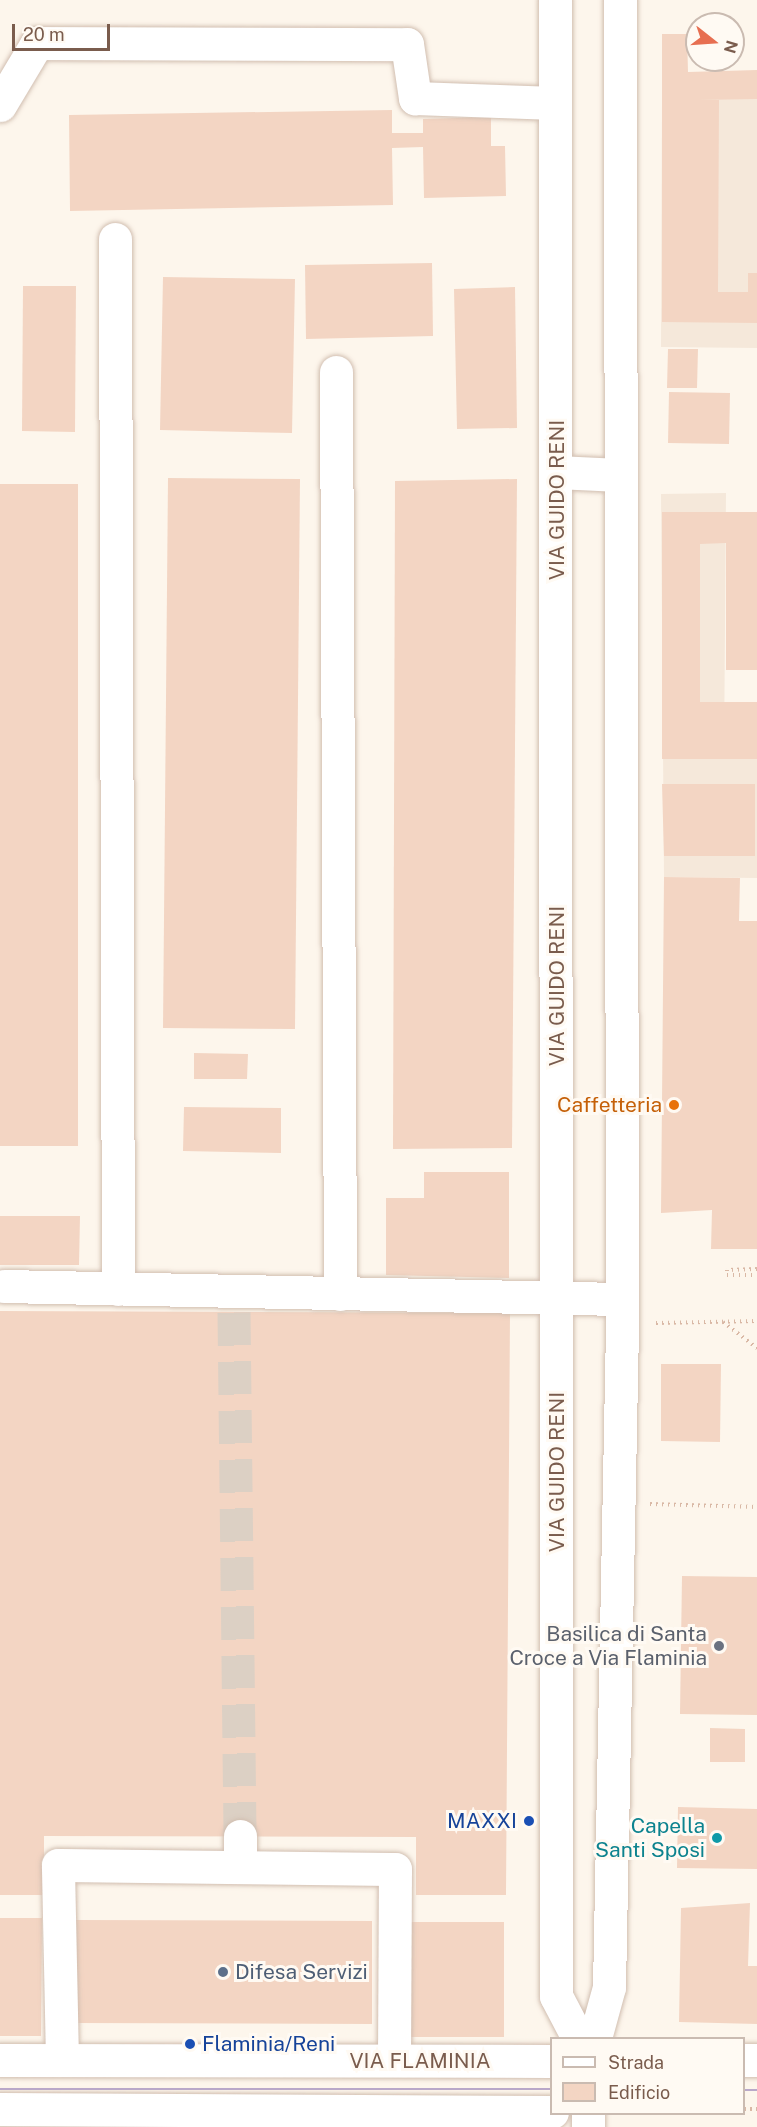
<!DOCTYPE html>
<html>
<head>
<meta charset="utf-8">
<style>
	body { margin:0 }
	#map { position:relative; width:757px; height:2127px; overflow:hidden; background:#fdf6ec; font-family:"Public Sans",sans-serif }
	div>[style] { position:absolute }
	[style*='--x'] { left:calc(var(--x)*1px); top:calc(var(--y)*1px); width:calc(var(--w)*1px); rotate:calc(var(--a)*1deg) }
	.residential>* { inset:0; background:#f5e8da }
	.building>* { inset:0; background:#f3d5c3 }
	.minor-tunnel>* { height:33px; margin-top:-16.5px; transform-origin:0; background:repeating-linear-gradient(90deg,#dcd0c4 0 33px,transparent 0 49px) }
	.path>* { height:4px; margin-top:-2px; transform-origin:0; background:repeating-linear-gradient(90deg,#d9b8a5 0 1.5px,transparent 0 6px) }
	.roads { filter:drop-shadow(0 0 2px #d1beb0) drop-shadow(0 0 2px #d1beb0) }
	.minor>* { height:33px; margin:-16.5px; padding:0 16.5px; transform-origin:16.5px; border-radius:16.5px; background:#fff }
	.tram>* { height:1.5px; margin:-0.75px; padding:0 0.75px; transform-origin:0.75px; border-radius:0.75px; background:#b9a8c9 }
	.dots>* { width:16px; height:16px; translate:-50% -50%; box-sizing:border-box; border:3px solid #fffaf3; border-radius:50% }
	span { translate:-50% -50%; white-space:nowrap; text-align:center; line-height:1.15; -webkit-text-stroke:6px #fffaf3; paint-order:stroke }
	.street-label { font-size:21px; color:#7a5c4d }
	.food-label { font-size:21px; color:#c56008 }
	.right { translate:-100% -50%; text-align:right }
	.worship-label { font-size:21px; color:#5b616d }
	.transit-label { font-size:21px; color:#164399 }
	.left { translate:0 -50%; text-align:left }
	.culture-label { font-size:21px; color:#0d838f }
	.service-label { font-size:21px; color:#4e5e75 }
	.legend { position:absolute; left:550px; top:2037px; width:195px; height:78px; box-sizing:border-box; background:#fffaf3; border:2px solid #cabbb1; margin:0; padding:8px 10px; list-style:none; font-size:18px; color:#7a5c4d }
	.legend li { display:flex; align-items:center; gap:12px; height:30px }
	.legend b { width:30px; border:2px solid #cabbb1 }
	.north { position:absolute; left:685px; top:12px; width:60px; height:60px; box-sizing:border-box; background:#fffaf3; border:2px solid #cabbb1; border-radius:50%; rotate:107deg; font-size:16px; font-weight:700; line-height:24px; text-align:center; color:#7a5c4d }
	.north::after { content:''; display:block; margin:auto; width:21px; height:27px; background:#e76f51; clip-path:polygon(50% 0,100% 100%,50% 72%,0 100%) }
	.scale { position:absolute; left:12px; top:24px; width:98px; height:27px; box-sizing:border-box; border:3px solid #7a5c4d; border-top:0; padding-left:8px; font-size:18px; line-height:21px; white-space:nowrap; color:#7a5c4d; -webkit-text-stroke:4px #fffaf3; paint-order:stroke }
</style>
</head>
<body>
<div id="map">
	<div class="residential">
		<div style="clip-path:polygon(662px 99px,757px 99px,757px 348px,661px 347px)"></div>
		<div style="clip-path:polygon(726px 493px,724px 759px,757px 759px,757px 878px,664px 877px,661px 494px)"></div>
	</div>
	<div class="building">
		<div style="clip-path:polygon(662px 34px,687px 34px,688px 72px,757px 70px,757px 99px,698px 100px,719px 100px,718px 292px,748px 292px,748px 273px,757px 273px,757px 323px,662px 322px)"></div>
		<div style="clip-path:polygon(392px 110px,392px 133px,423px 133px,423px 119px,491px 117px,491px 146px,505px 146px,506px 196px,424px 198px,423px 147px,392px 148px,393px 205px,70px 211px,69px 115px)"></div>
		<div style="clip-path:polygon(432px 263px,433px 336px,306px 339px,305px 265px)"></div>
		<div style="clip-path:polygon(163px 277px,295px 279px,292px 433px,160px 430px)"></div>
		<div style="clip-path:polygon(23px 286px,76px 286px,75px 432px,22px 431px)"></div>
		<div style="clip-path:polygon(515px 287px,517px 428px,457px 429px,454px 289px)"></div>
		<div style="clip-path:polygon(668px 349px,698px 349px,697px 388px,667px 388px)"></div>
		<div style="clip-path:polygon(669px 392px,730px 393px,729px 444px,668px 443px)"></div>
		<div style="clip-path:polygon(168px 478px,300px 479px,295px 1029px,163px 1028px)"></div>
		<div style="clip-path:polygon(517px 479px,512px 1148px,393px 1149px,395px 481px)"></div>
		<div style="clip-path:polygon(0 484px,78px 484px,78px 1146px,0 1146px)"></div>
		<div style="clip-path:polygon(662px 512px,757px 512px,757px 670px,726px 670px,726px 543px,700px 544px,700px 702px,757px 702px,757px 759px,662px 759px)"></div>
		<div style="clip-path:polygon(662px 784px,755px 784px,755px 856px,664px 856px)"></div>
		<div style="clip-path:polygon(664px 877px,740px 878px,739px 921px,757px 921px,757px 1249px,711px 1249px,712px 1210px,661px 1213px)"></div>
		<div style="clip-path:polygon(194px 1053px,248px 1054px,247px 1079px,194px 1079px)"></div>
		<div style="clip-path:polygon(184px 1107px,281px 1108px,281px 1153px,183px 1151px)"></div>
		<div style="clip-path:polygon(424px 1172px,509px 1172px,509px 1278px,386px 1275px,386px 1198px,424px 1198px)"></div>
		<div style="clip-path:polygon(0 1216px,80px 1216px,79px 1265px,0 1265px)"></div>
		<div style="clip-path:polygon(0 1311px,510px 1313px,506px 1895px,416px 1895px,416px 1837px,44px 1836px,44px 1895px,0 1895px)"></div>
		<div style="clip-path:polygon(661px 1364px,721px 1364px,720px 1442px,661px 1441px)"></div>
		<div style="clip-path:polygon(682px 1576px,757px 1577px,757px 1715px,680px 1714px)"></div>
		<div style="clip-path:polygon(710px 1728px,745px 1729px,745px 1762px,710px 1762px)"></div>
		<div style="clip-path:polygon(678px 1807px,757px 1809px,757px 1869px,677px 1868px)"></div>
		<div style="clip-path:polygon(750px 1903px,748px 1966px,757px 1966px,757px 2024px,679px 2022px,681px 1908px)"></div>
		<div style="clip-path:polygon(0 1918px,42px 1918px,41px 2036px,0 2036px)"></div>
		<div style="clip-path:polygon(74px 1920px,372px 1921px,372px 2024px,73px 2023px)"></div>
		<div style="clip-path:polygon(404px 1922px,504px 1922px,504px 2037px,403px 2037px)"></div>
	</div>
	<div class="minor-tunnel">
		<div style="--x:234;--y:1312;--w:524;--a:89.34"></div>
	</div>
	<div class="path">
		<div style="--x:757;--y:1269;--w:30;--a:178"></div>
		<div style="--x:727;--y:1270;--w:5;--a:90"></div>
		<div style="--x:727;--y:1275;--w:30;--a:0"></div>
		<div style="--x:723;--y:1322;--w:43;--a:37.4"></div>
		<div style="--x:656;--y:1323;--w:101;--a:-1.1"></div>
		<div style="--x:650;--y:1504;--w:107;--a:1.6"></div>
		<div style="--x:744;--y:2109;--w:13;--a:0"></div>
	</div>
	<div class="roads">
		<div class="minor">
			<div style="--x:555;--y:0;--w:1996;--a:89.97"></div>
			<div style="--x:556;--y:1996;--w:47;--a:62.4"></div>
			<div style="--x:0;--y:105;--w:72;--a:-59.2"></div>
			<div style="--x:37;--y:43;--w:370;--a:0.2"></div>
			<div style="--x:407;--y:44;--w:55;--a:81.6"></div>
			<div style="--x:415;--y:98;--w:140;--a:2"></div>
			<div style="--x:115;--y:239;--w:1050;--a:89.84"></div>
			<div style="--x:336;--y:372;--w:922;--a:89.75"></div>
			<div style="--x:557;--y:472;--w:62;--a:2.8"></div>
			<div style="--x:4;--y:1286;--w:617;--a:1.21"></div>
			<div style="--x:240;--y:1836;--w:31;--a:90"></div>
			<div style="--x:595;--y:2038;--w:53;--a:-74.6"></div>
			<div style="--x:609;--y:1987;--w:661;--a:-88.87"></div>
			<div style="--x:622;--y:1326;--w:1326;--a:-90.09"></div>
			<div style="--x:0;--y:2060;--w:552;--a:0.1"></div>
			<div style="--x:62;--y:2060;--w:195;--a:-91.2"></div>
			<div style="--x:58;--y:1865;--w:337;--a:0.7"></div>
			<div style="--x:395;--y:1869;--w:191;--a:90.3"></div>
			<div style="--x:744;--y:2060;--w:13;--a:0"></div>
			<div style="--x:0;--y:2109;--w:552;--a:0.31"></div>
			<div style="--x:588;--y:2127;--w:13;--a:-90"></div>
		</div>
	</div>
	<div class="tram">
		<div style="--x:0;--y:2089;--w:552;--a:0"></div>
		<div style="--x:744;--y:2090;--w:13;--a:0"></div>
	</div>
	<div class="dots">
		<div style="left:674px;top:1105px;background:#e8710a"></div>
		<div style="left:719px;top:1646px;background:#6b7280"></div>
		<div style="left:529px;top:1821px;background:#1a4fb4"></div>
		<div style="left:717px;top:1838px;background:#0f9aa8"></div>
		<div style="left:223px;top:1972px;background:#5c6f8a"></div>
		<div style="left:190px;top:2044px;background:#1a4fb4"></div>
	</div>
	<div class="street-label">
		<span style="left:557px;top:500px;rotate:-90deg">VIA GUIDO RENI</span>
		<span style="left:557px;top:986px;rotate:-90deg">VIA GUIDO RENI</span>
		<span style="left:557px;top:1472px;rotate:-90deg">VIA GUIDO RENI</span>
		<span style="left:420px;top:2061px">VIA FLAMINIA</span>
	</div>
	<div class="food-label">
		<span class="right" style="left:662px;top:1105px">Caffetteria</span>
	</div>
	<div class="worship-label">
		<span class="right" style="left:707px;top:1646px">Basilica di Santa<br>Croce a Via Flaminia</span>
	</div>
	<div class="transit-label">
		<span class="right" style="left:517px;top:1821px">MAXXI</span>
		<span class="left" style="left:202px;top:2044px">Flaminia/Reni</span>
	</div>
	<div class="culture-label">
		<span class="right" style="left:705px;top:1838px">Capella<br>Santi Sposi</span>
	</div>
	<div class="service-label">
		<span class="left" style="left:235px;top:1972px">Difesa Servizi</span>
	</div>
	<ul class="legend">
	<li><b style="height:8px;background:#fff"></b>Strada</li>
	<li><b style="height:16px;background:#f3d5c3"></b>Edificio</li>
	</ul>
	<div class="north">N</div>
	<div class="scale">20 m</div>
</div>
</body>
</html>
